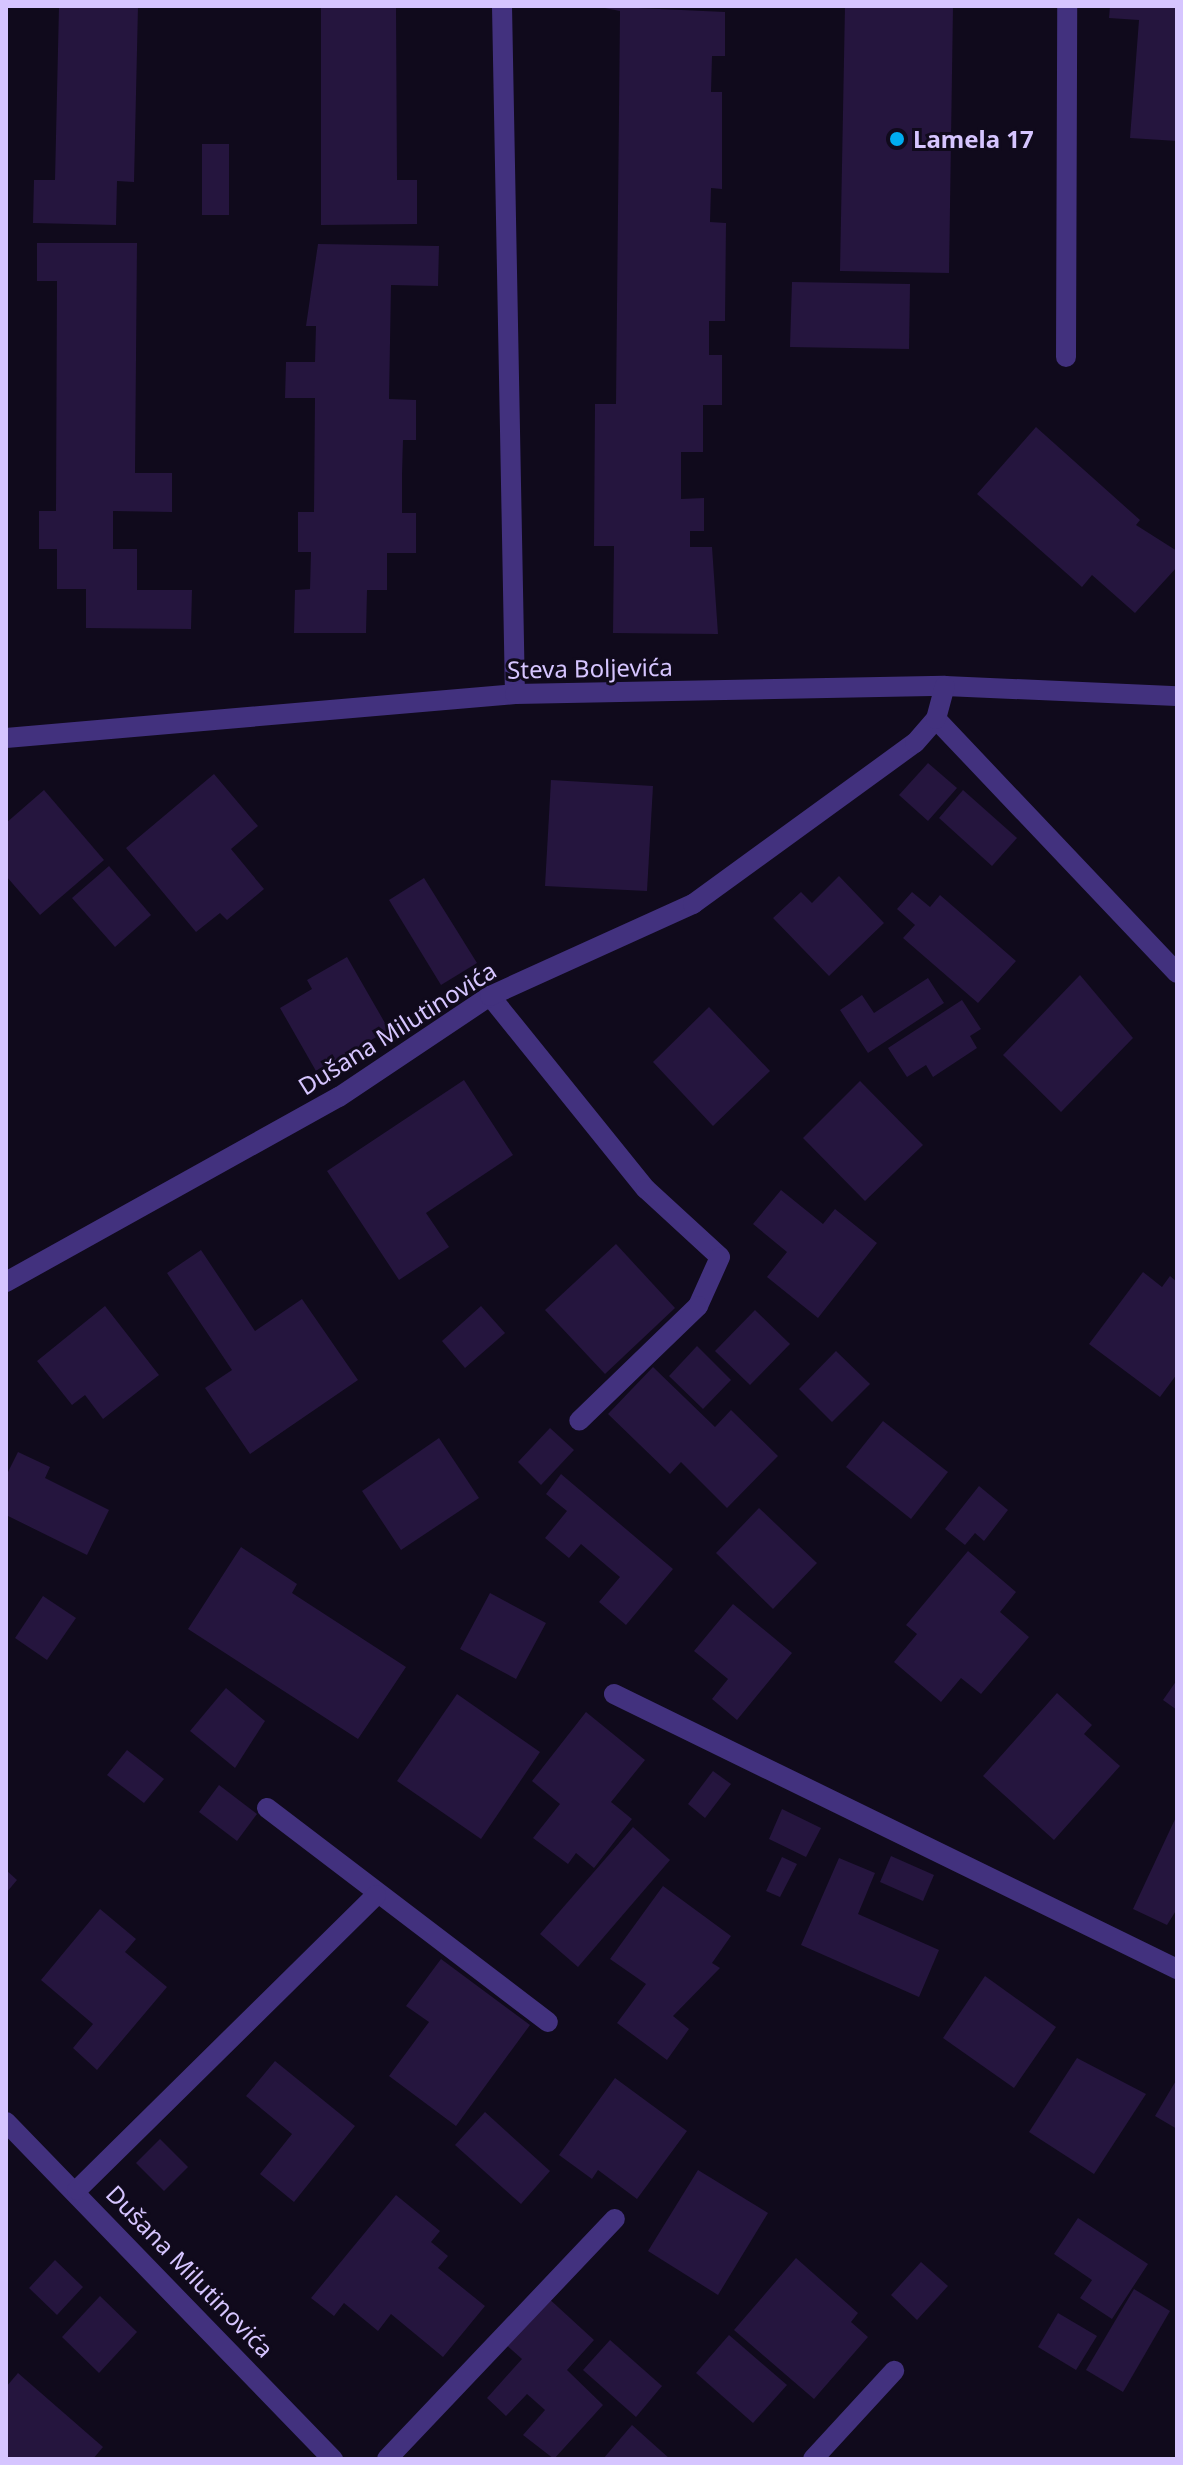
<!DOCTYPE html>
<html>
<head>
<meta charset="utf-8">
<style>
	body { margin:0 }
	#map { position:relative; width:1183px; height:2465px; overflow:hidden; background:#100a1c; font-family:"Noto Sans",sans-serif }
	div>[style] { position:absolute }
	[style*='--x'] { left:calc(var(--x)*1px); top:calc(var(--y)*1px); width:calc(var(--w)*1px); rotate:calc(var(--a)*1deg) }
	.building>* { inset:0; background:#25153e }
	.street>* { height:20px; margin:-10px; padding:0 10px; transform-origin:10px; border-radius:10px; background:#42317e }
	.dots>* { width:22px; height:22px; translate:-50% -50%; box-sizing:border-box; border:4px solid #100a1c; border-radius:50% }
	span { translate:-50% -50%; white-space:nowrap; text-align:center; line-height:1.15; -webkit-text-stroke:6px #100a1c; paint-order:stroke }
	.poi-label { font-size:24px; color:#d6c5ff; font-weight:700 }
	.left { translate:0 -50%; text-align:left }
	.street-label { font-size:24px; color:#d6c5ff }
	.frame { position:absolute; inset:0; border:8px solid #d6c5ff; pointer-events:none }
</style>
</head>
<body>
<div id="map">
	<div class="building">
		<div style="clip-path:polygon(59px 6px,138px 6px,134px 182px,117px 181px,116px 225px,33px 223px,34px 180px,55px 180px)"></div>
		<div style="clip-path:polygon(321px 6px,396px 6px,397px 180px,417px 180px,417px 224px,321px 225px)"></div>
		<div style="clip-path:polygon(595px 6px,725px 12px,725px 56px,712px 56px,711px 92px,722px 92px,722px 189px,711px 188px,710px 222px,726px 223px,725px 321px,709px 321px,709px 355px,722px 355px,722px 405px,703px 405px,703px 452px,681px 452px,681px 499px,704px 498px,704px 531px,690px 531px,690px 547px,712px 547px,718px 634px,613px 633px,614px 546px,594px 546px,595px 404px,616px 404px,620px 11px)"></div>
		<div style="clip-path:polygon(845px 6px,953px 6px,949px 273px,840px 271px)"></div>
		<div style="clip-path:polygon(1110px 6px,1177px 6px,1177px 141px,1130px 138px,1139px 20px,1109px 18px)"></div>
		<div style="clip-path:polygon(202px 144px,229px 144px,229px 215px,202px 215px)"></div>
		<div style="clip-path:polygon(37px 243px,137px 243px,135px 473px,172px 473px,172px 512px,113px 511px,113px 549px,137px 549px,137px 590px,192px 590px,191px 629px,86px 628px,86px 589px,57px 589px,57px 549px,39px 549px,39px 511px,56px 511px,57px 281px,37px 281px)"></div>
		<div style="clip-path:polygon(318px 244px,439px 246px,438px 286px,391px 285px,389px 399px,416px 400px,416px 440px,403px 440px,402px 475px,402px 513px,416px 513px,416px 553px,387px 553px,387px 590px,367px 590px,366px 633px,294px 633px,295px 590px,310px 589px,311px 552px,298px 552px,298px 512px,314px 512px,315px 398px,285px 398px,286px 362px,315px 362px,316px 326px,306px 326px)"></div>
		<div style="clip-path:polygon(792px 282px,910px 284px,909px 349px,790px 347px)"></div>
		<div style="clip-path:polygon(1036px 427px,1140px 520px,1136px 525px,1177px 551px,1177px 567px,1135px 613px,1092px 575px,1082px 587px,977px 494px)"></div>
		<div style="clip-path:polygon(928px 763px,957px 788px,928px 821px,899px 795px)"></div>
		<div style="clip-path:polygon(214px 774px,258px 826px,231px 849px,264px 889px,227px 920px,220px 913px,196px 932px,126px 848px)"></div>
		<div style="clip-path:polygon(551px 780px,653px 786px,647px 891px,545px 886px)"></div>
		<div style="clip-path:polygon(44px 790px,104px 860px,40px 915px,6px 876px,6px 823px)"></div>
		<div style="clip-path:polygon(963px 790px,1017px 838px,992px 866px,939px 818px)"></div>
		<div style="clip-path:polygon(109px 866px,151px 915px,115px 947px,72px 898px)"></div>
		<div style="clip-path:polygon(839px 876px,884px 923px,829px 976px,773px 918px,801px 892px,812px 903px)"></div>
		<div style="clip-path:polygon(424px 878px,477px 963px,441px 985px,389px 900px)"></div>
		<div style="clip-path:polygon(912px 892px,930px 907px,940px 895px,1016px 961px,978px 1003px,903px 938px,915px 925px,897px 909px)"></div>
		<div style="clip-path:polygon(347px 957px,389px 1030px,316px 1071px,280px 1008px,312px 989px,307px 980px)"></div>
		<div style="clip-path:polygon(1080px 975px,1133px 1038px,1061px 1112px,1003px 1055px)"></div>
		<div style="clip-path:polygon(928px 978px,944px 1003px,868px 1053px,840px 1010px,862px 995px,874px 1013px)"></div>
		<div style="clip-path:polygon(962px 1000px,981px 1029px,970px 1036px,977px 1048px,933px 1077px,926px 1065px,907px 1077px,888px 1048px)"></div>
		<div style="clip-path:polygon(709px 1007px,770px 1071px,713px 1126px,653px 1062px)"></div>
		<div style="clip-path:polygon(464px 1080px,513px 1155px,426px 1213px,449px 1247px,399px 1280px,327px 1171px)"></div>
		<div style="clip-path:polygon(860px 1081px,923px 1145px,865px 1201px,803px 1138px)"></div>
		<div style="clip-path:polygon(781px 1190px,823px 1224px,835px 1209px,877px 1243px,818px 1318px,767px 1277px,787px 1252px,753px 1224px)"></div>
		<div style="clip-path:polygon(616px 1244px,675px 1308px,605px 1374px,545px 1310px)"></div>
		<div style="clip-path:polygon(201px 1250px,255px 1331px,302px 1299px,358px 1380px,250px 1454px,205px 1388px,232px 1370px,167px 1273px)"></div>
		<div style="clip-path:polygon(1143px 1272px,1162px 1287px,1170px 1276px,1177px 1282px,1177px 1374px,1160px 1397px,1089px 1344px)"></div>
		<div style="clip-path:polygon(105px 1306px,159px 1375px,103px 1419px,85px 1395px,72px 1405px,37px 1361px)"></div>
		<div style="clip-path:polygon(481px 1306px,505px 1333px,465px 1368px,442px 1341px)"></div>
		<div style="clip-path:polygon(755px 1310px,790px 1344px,750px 1385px,715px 1351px)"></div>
		<div style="clip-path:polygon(697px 1346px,731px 1380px,703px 1409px,669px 1376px)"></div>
		<div style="clip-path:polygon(836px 1351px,870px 1384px,832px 1422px,799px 1389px)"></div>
		<div style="clip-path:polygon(653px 1367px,715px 1427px,731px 1410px,778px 1456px,727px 1508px,681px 1462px,670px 1474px,608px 1414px)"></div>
		<div style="clip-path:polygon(883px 1421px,948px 1472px,911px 1519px,846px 1467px)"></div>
		<div style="clip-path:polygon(550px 1428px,574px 1450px,541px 1485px,518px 1462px)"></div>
		<div style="clip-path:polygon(439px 1438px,479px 1498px,401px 1550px,362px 1491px)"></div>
		<div style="clip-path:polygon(18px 1452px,50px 1467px,45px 1478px,109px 1510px,87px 1555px,6px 1515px,6px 1476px)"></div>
		<div style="clip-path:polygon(561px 1474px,673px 1569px,626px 1625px,599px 1602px,620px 1577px,581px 1544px,569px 1558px,545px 1538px,567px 1511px,546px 1494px)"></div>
		<div style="clip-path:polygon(979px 1486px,1008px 1510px,984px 1541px,975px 1533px,965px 1545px,945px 1529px)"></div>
		<div style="clip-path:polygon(759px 1508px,817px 1563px,773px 1609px,716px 1553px)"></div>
		<div style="clip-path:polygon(241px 1547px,297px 1584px,292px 1593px,406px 1667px,358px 1739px,188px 1629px)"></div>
		<div style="clip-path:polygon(968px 1551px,1016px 1592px,1000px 1612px,1029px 1637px,981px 1694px,961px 1678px,941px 1702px,894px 1662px,917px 1634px,906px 1625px)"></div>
		<div style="clip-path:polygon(490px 1593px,546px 1623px,516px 1679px,460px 1649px)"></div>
		<div style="clip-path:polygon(43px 1596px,76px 1618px,47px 1660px,15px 1638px)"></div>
		<div style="clip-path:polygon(733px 1604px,792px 1653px,737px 1720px,712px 1699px,728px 1679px,694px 1651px)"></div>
		<div style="clip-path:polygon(1177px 1680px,1177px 1710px,1163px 1700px)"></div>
		<div style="clip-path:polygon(226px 1688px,265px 1721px,235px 1768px,190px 1731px)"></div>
		<div style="clip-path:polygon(1057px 1693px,1092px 1725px,1084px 1734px,1120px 1766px,1054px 1840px,983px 1776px)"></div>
		<div style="clip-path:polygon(457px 1694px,540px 1752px,481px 1839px,397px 1781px)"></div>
		<div style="clip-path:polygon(586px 1712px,645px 1760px,611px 1802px,632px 1819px,594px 1868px,576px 1853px,568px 1864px,533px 1838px,560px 1804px,532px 1781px)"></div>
		<div style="clip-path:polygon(127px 1750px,164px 1779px,144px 1803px,107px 1775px)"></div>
		<div style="clip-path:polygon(713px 1771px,731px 1784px,705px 1818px,688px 1804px)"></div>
		<div style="clip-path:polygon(219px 1785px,257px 1814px,237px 1841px,199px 1812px)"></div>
		<div style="clip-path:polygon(782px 1809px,821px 1828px,806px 1857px,769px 1839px)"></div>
		<div style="clip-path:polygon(1177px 1815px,1177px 1909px,1167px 1925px,1133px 1909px)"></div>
		<div style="clip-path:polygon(633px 1827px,670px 1860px,578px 1967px,540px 1934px)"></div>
		<div style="clip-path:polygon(891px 1856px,934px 1875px,923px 1901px,880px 1882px)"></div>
		<div style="clip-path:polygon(782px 1857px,797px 1864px,780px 1897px,766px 1891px)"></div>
		<div style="clip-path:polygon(839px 1858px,875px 1873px,858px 1914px,939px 1950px,919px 1997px,801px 1945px)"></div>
		<div style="clip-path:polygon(6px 1870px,17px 1880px,6px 1893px)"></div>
		<div style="clip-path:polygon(663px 1886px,731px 1936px,712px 1963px,720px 1968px,673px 2016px,689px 2029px,667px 2060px,617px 2023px,646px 1984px,610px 1959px)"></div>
		<div style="clip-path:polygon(100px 1909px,136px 1939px,125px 1952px,167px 1987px,97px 2070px,73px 2048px,93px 2024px,41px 1980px)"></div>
		<div style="clip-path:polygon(441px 1959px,530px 2025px,456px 2126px,389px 2076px,429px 2022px,406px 2006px)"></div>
		<div style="clip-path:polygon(985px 1976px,1056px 2027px,1014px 2088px,943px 2038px)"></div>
		<div style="clip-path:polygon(1077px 2058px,1146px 2094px,1094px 2174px,1029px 2132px)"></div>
		<div style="clip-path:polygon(275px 2061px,355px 2126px,294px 2202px,260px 2174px,292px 2134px,246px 2096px)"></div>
		<div style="clip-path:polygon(615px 2078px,687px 2131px,637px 2199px,598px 2170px,592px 2179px,559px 2155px)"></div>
		<div style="clip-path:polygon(1177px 2079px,1177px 2129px,1155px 2116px)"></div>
		<div style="clip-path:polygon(485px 2112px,550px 2171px,521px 2204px,455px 2145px)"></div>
		<div style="clip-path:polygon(160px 2139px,188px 2167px,164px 2191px,136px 2163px)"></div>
		<div style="clip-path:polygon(698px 2170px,768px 2213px,718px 2295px,648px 2251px)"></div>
		<div style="clip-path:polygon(396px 2195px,440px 2231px,431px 2242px,448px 2256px,438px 2268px,485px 2306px,443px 2357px,391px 2314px,378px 2331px,344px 2303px,334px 2316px,311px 2298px)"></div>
		<div style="clip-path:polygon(1078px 2218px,1148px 2264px,1112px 2319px,1080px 2298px,1092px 2280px,1054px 2254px)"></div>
		<div style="clip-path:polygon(796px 2258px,858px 2313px,851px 2322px,868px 2337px,814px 2399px,734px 2330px)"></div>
		<div style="clip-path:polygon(55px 2260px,83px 2287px,57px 2315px,29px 2288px)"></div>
		<div style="clip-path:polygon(921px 2262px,948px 2286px,917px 2320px,891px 2295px)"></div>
		<div style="clip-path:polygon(1134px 2289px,1170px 2311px,1123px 2392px,1086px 2370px)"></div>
		<div style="clip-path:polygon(100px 2296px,137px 2332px,99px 2373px,62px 2337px)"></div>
		<div style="clip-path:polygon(546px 2296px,594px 2340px,567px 2370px,603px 2405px,554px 2459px,523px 2435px,545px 2410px,527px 2394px,506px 2416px,487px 2398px,522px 2359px,503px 2342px)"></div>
		<div style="clip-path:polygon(1058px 2313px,1097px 2336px,1076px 2370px,1038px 2347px)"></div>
		<div style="clip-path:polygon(729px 2335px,787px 2385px,753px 2423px,696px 2373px)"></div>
		<div style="clip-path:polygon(610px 2340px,662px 2386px,636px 2417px,583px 2370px)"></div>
		<div style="clip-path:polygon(18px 2373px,103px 2447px,93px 2459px,6px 2459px,6px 2387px)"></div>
		<div style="clip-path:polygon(632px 2425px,670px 2459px,603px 2459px)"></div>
	</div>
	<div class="street">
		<div style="--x:502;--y:6;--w:688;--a:88.92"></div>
		<div style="--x:1066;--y:357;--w:351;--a:-89.8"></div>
		<div style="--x:936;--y:719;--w:350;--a:46.5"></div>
		<div style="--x:6;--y:738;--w:511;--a:-4.94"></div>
		<div style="--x:515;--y:694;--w:430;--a:-1.1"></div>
		<div style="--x:945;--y:686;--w:232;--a:2.5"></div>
		<div style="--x:490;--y:996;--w:248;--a:51.1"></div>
		<div style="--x:646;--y:1189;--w:100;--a:42.6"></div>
		<div style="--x:720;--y:1257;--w:54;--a:114.2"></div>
		<div style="--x:698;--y:1306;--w:165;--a:136"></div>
		<div style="--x:6;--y:1282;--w:381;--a:-29.1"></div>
		<div style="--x:339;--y:1097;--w:182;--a:-33.8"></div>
		<div style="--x:490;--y:996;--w:223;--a:-24.4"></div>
		<div style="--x:693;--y:904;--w:274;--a:-36"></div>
		<div style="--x:915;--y:743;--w:32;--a:-49"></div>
		<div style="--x:936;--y:719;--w:34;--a:-75"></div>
		<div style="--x:614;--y:1694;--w:627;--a:26.03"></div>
		<div style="--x:267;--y:1808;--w:353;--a:37.3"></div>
		<div style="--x:6;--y:2122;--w:470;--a:45.9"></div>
		<div style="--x:77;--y:2190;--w:420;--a:-44.6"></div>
		<div style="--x:387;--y:2459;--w:331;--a:-46.5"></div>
		<div style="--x:813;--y:2459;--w:120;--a:-47.4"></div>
	</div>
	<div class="dots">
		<div style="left:897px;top:139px;background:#00acf0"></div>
	</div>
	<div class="poi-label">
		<span class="left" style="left:913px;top:139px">Lamela 17</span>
	</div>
	<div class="street-label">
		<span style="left:590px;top:668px;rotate:-1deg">Steva Boljevića</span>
		<span style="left:397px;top:1028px;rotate:-32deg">Dušana Milutinovića</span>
		<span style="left:190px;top:2271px;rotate:46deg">Dušana Milutinovića</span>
	</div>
	<div class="frame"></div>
</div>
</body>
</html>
